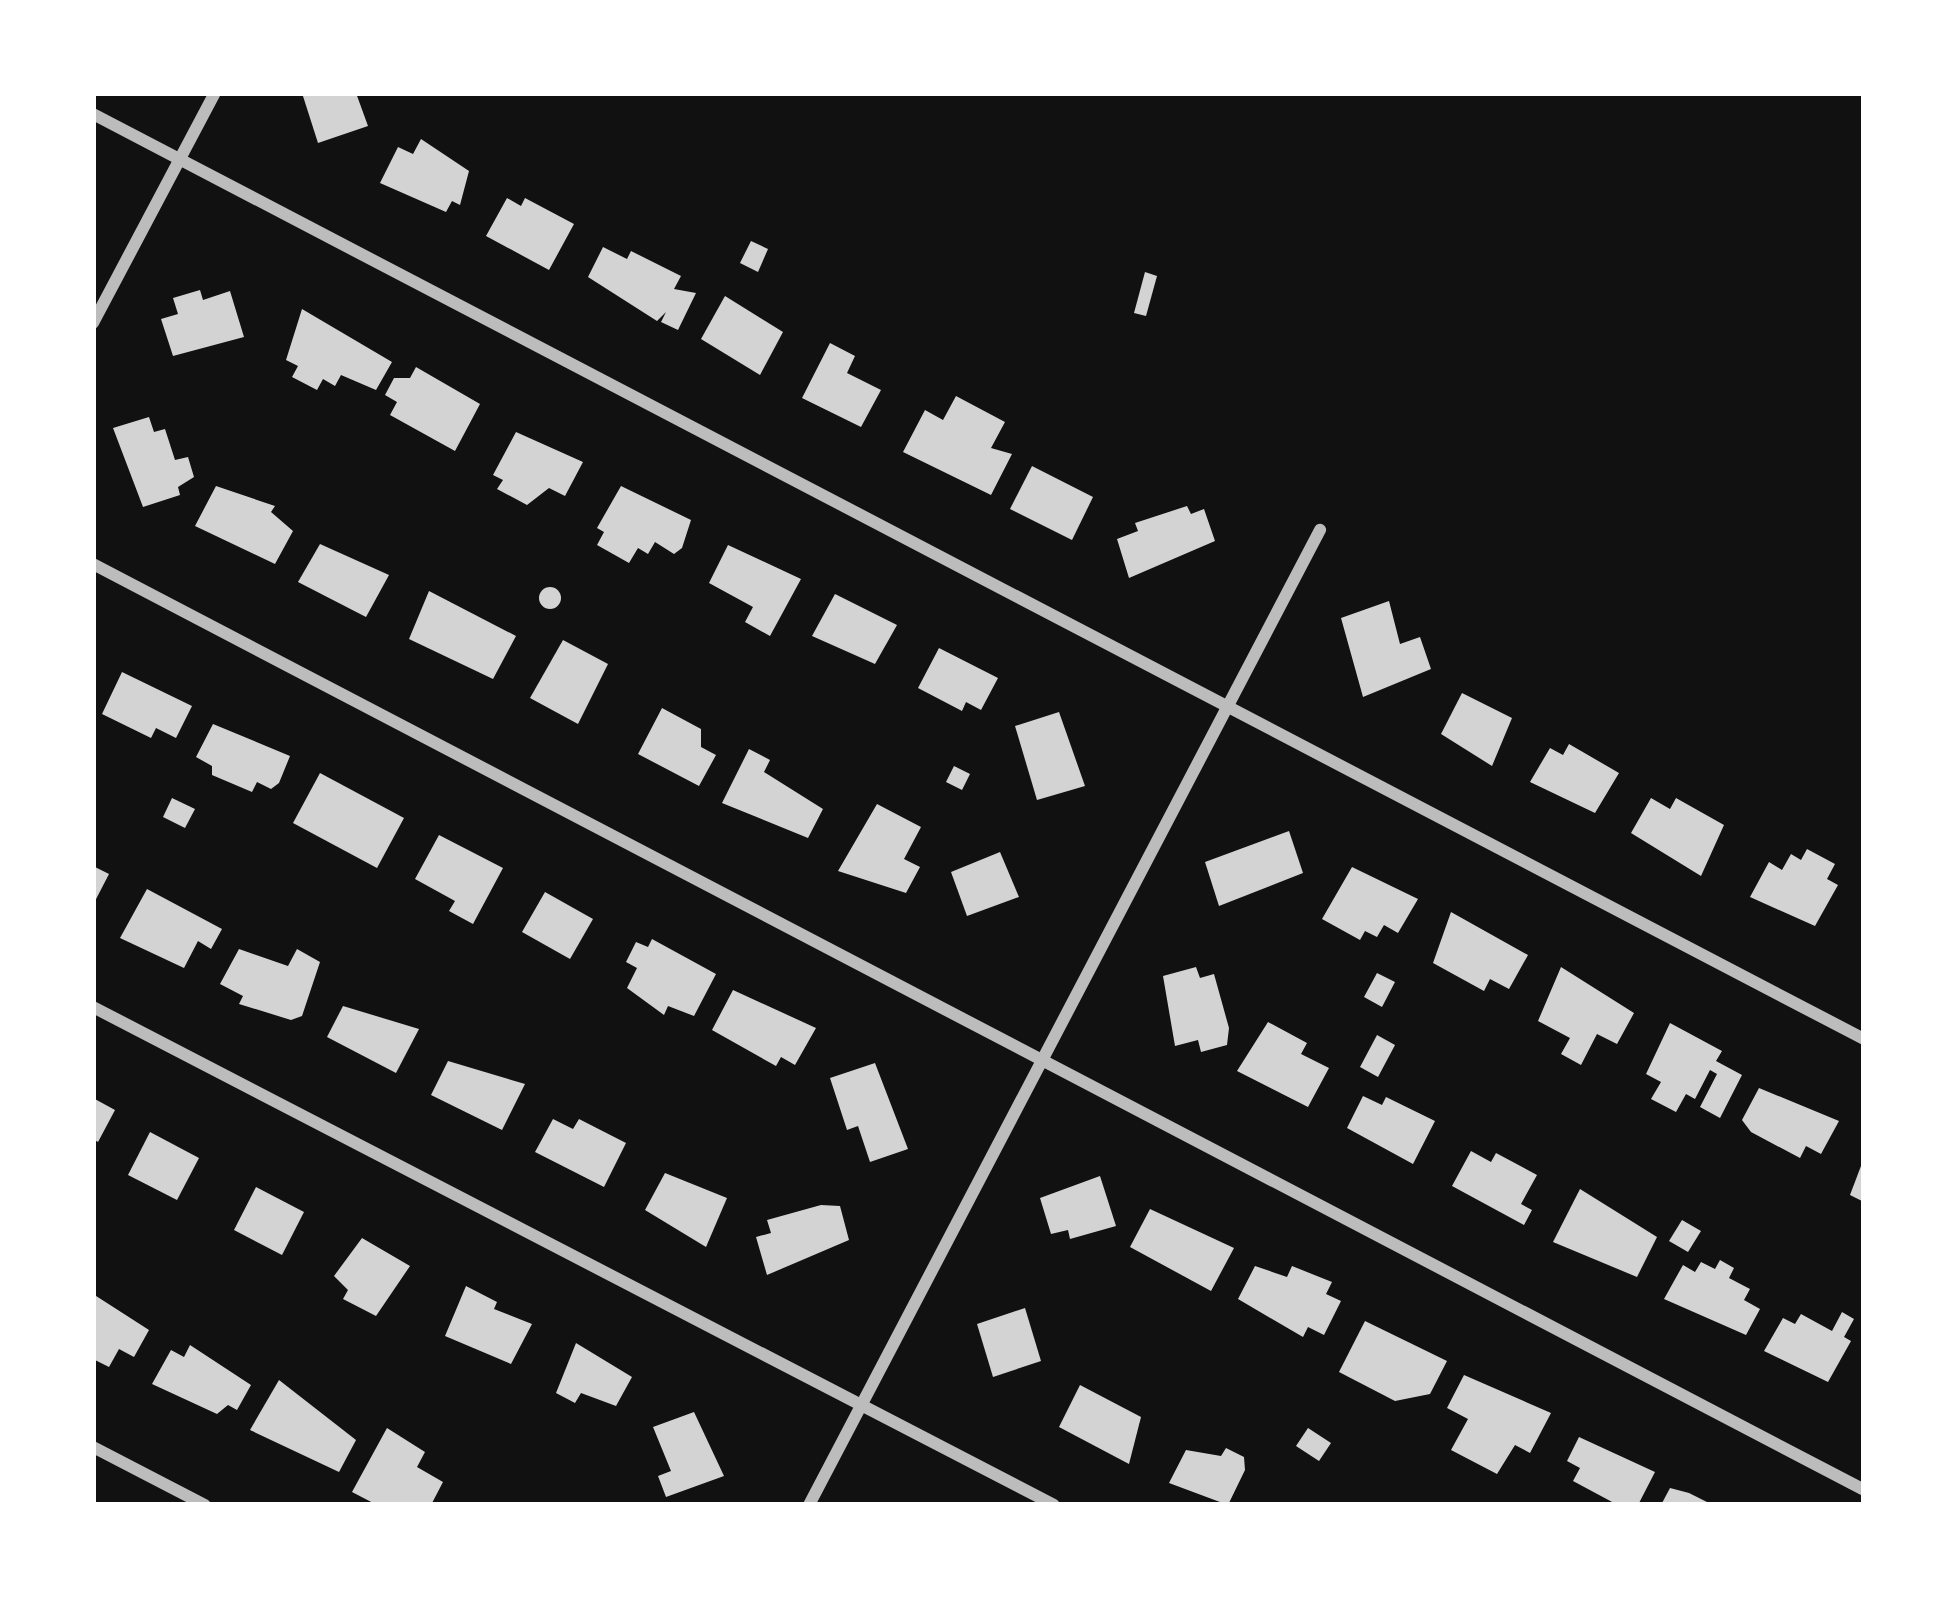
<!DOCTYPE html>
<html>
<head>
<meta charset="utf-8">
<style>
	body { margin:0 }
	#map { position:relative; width:1957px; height:1598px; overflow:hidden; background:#111; font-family:"Golos Text",sans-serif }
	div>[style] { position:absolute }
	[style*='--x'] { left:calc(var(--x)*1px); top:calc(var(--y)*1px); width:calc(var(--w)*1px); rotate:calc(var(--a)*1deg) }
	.building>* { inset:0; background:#d3d3d3 }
	.round { border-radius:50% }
	.minor>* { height:12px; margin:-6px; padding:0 6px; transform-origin:6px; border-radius:6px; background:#bcbcbc }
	span { translate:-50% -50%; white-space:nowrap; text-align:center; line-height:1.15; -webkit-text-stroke:9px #fff; paint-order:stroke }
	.frame { position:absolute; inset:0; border:96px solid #fff; pointer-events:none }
</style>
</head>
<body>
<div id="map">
	<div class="building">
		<div style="clip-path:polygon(302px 93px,356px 93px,368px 126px,318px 143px)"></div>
		<div style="clip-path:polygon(421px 139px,469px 171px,460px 205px,452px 201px,446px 212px,380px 183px,398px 147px,413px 154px)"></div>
		<div style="clip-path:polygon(507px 198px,521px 206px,525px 198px,574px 224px,549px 270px,486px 236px)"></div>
		<div style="clip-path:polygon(751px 241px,768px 249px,758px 272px,740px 263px)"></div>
		<div style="clip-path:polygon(603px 247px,627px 259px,631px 251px,681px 276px,674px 289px,696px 293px,678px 330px,661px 322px,666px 312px,657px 321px,588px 277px)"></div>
		<div style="clip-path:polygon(1145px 272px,1157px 276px,1146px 316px,1134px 313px)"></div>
		<div style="clip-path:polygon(200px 290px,203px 300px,230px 291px,244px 337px,173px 356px,161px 319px,178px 314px,173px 298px)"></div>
		<div style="clip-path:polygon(725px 296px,783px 332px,760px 375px,701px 339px)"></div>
		<div style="clip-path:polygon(302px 309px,392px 362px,376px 390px,341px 375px,335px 386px,323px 379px,317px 390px,292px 377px,298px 366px,286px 360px)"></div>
		<div style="clip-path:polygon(830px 343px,855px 356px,847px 373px,881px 390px,861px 427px,802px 398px)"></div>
		<div style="clip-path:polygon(416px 367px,480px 404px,455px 451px,390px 415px,397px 402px,385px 395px,394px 378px,410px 378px)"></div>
		<div style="clip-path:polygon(956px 396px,1005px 422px,991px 448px,1012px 454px,991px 495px,903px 452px,925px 410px,943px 420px)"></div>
		<div style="clip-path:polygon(149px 417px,154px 432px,165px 429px,175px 460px,188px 457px,194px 477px,178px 487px,180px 495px,143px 507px,113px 428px)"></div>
		<div style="clip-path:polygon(516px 432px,583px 462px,565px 496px,549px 488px,527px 505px,497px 489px,503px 480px,493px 475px)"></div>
		<div style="clip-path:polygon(1032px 466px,1093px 497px,1072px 540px,1010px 509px)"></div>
		<div style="clip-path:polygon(216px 486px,275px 506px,271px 512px,293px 531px,275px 564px,195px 526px)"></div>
		<div style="clip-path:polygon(621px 486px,691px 520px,682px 548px,674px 554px,655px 542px,648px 554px,638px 548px,629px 563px,597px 545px,604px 532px,597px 528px)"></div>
		<div style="clip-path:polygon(1187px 506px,1191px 514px,1204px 509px,1215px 541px,1129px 578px,1117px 539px,1138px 531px,1135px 523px)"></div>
		<div style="clip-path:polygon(320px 544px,389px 575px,366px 617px,298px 582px)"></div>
		<div style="clip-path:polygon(728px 545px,801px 579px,770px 636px,745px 622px,753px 607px,709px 583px)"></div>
		<div class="round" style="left:539px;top:587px;width:22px;height:22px"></div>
		<div style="clip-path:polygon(429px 591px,516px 636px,493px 679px,409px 639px)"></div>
		<div style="clip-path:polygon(835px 594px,897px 625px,875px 664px,812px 636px)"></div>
		<div style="clip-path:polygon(1389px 601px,1400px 644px,1420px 637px,1431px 669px,1363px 697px,1341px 618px)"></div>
		<div style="clip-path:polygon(563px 640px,608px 664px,578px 724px,530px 698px)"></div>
		<div style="clip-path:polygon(939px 648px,998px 678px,981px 710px,966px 702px,962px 711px,918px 688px)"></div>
		<div style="clip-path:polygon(122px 672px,192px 706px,176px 738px,156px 728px,151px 738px,102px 714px)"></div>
		<div style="clip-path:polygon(1462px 693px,1512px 718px,1492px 766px,1441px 734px)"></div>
		<div style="clip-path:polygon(662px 708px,701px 729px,701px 747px,716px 755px,699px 786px,638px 754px)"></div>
		<div style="clip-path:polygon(1059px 712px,1085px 786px,1037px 800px,1015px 726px)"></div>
		<div style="clip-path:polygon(213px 724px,290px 756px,279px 783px,271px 789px,257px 782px,252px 792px,212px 775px,212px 766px,196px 757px)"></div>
		<div style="clip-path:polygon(1569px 744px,1619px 773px,1595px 813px,1530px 782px,1550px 748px,1563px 755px)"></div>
		<div style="clip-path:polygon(749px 749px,770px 760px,764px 772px,823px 809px,808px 838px,722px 803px)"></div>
		<div style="clip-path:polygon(954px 766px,970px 774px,962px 790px,946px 782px)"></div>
		<div style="clip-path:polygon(320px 773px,404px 818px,377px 868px,293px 823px)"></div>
		<div style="clip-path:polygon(172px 798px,195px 809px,185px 828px,163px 817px)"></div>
		<div style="clip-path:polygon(1651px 798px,1670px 809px,1676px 798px,1724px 825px,1701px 876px,1631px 833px)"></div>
		<div style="clip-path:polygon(877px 804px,921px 827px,904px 859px,920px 867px,906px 893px,838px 871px)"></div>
		<div style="clip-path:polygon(1289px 831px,1303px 873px,1219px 906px,1205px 862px)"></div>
		<div style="clip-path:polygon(439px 835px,503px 868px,473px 924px,449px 911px,455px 901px,415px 879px)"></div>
		<div style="clip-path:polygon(1807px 849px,1835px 864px,1827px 879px,1838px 885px,1815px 926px,1750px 897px,1769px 862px,1782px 870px,1791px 854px,1801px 860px)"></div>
		<div style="clip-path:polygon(1000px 852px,1019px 897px,967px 916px,951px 872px)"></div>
		<div style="clip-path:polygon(93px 866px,109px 874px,93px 905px)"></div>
		<div style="clip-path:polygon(1352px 867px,1418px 899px,1398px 933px,1384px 925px,1377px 937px,1365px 931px,1360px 940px,1322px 919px)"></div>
		<div style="clip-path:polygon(147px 889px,222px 929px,211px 949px,198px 941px,184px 968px,120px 938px)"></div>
		<div style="clip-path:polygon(545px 892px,593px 919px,570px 959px,522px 932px)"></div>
		<div style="clip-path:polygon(1451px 912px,1528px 955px,1509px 989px,1490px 979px,1484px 991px,1433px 963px)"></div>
		<div style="clip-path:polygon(652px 939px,716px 974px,694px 1016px,668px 1006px,664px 1015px,627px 988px,637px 968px,626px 962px,636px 942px,648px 947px)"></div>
		<div style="clip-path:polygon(239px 949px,288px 966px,297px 949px,320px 962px,302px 1016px,291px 1020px,239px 1004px,243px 996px,220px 984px)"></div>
		<div style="clip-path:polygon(1196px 967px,1200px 978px,1214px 974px,1229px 1028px,1227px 1045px,1201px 1052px,1198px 1040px,1175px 1046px,1163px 976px)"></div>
		<div style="clip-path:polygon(1561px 967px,1634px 1013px,1617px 1044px,1597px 1034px,1581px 1065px,1561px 1054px,1570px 1038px,1538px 1021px)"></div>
		<div style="clip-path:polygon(1377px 973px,1395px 982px,1382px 1007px,1364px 997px)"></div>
		<div style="clip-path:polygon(733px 990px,816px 1028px,795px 1065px,781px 1057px,776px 1066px,712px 1030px)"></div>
		<div style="clip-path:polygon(343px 1006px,419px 1029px,396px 1073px,327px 1037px)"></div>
		<div style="clip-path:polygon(1268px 1022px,1307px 1043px,1301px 1054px,1329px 1068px,1308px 1107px,1237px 1071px)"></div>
		<div style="clip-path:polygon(1670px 1023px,1722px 1051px,1716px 1061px,1742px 1075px,1720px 1118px,1700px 1107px,1717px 1074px,1710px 1070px,1695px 1099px,1686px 1094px,1676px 1112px,1651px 1099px,1661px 1082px,1646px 1074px)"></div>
		<div style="clip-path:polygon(1377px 1035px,1395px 1045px,1378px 1077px,1360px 1067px)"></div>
		<div style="clip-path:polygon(448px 1061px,525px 1084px,502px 1130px,431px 1095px)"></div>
		<div style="clip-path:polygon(875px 1063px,908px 1149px,870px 1162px,858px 1126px,847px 1130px,830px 1078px)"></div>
		<div style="clip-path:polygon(1759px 1088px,1839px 1121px,1821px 1154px,1806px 1146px,1800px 1158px,1751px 1132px,1742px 1120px)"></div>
		<div style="clip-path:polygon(1363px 1096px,1382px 1105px,1386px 1097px,1435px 1121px,1413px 1164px,1347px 1128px)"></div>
		<div style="clip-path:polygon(93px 1098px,115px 1110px,98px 1142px,93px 1139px)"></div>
		<div style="clip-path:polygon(553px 1119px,573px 1129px,579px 1119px,626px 1143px,604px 1187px,535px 1152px)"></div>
		<div style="clip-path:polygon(150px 1132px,199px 1158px,177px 1200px,128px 1175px)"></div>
		<div style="clip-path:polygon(1471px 1151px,1491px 1162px,1496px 1153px,1537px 1175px,1521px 1204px,1532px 1210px,1524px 1225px,1452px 1186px)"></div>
		<div style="clip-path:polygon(1864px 1158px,1864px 1202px,1850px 1195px)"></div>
		<div style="clip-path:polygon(665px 1173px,727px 1198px,706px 1247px,645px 1210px)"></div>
		<div style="clip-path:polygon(1100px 1176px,1116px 1226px,1070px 1239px,1068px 1230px,1051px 1234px,1040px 1198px)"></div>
		<div style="clip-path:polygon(256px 1187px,304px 1212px,282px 1255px,234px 1230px)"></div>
		<div style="clip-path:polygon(1580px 1189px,1657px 1237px,1637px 1277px,1553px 1242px)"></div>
		<div style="clip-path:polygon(821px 1205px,840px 1206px,849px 1240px,767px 1275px,756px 1237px,771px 1233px,767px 1220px)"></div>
		<div style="clip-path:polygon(1150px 1209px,1234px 1248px,1211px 1291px,1130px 1247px)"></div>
		<div style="clip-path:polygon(1682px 1220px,1701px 1231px,1688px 1252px,1669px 1241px)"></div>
		<div style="clip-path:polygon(362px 1238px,410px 1266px,376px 1316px,343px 1299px,348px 1290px,334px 1276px)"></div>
		<div style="clip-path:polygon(1720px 1260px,1734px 1268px,1729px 1278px,1750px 1289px,1744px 1300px,1760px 1309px,1746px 1335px,1664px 1299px,1683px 1265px,1695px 1272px,1701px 1262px,1715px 1269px)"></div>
		<div style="clip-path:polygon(1255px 1266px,1287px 1277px,1292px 1266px,1332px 1282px,1326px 1294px,1341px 1301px,1324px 1335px,1308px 1327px,1303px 1337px,1238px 1299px)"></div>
		<div style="clip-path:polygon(466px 1286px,497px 1302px,494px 1309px,532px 1324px,511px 1364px,445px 1336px)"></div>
		<div style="clip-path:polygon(93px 1294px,149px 1330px,134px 1357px,119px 1349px,109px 1367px,93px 1359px)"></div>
		<div style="clip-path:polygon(1025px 1308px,1041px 1361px,993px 1377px,977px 1324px)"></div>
		<div style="clip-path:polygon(1842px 1312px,1854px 1319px,1844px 1337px,1851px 1341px,1828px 1382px,1764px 1351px,1783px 1318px,1795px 1324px,1801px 1314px,1832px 1331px)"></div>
		<div style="clip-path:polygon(1365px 1321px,1447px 1361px,1430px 1394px,1395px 1401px,1339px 1372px)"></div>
		<div style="clip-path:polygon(576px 1343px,632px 1377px,616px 1406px,581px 1393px,575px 1403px,556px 1393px)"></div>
		<div style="clip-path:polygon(190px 1345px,251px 1385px,237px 1410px,228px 1405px,217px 1414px,152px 1384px,171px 1350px,184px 1357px)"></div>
		<div style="clip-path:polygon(1464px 1375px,1551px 1413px,1530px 1453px,1515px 1445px,1497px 1474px,1451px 1450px,1468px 1419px,1447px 1408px)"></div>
		<div style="clip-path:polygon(279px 1380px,356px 1440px,339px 1472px,250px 1430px)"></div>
		<div style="clip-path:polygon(1080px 1385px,1141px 1417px,1129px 1464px,1059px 1427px)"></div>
		<div style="clip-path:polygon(694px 1412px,724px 1476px,666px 1497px,658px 1476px,671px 1471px,653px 1427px)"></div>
		<div style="clip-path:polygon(387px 1428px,425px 1452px,417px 1467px,443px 1482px,431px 1505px,377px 1505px,352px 1492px)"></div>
		<div style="clip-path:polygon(1308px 1428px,1331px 1443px,1319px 1461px,1296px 1446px)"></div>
		<div style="clip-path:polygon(1579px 1437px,1655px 1472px,1638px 1505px,1614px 1503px,1573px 1481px,1580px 1468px,1567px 1461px)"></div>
		<div style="clip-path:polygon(1226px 1448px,1244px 1457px,1245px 1470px,1228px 1505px,1169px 1483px,1186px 1450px,1221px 1456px)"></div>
		<div style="clip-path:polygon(1670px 1488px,1689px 1493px,1713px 1505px,1661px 1505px)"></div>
	</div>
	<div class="minor">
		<div style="--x:93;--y:114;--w:1998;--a:27.58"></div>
		<div style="--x:93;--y:323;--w:260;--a:-62.1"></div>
		<div style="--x:93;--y:564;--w:1998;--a:27.6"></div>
		<div style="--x:93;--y:1007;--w:1082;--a:27.39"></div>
		<div style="--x:93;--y:1447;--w:126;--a:27.4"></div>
		<div style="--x:809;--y:1505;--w:1101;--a:-62.34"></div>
	</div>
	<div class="frame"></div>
</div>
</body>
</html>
